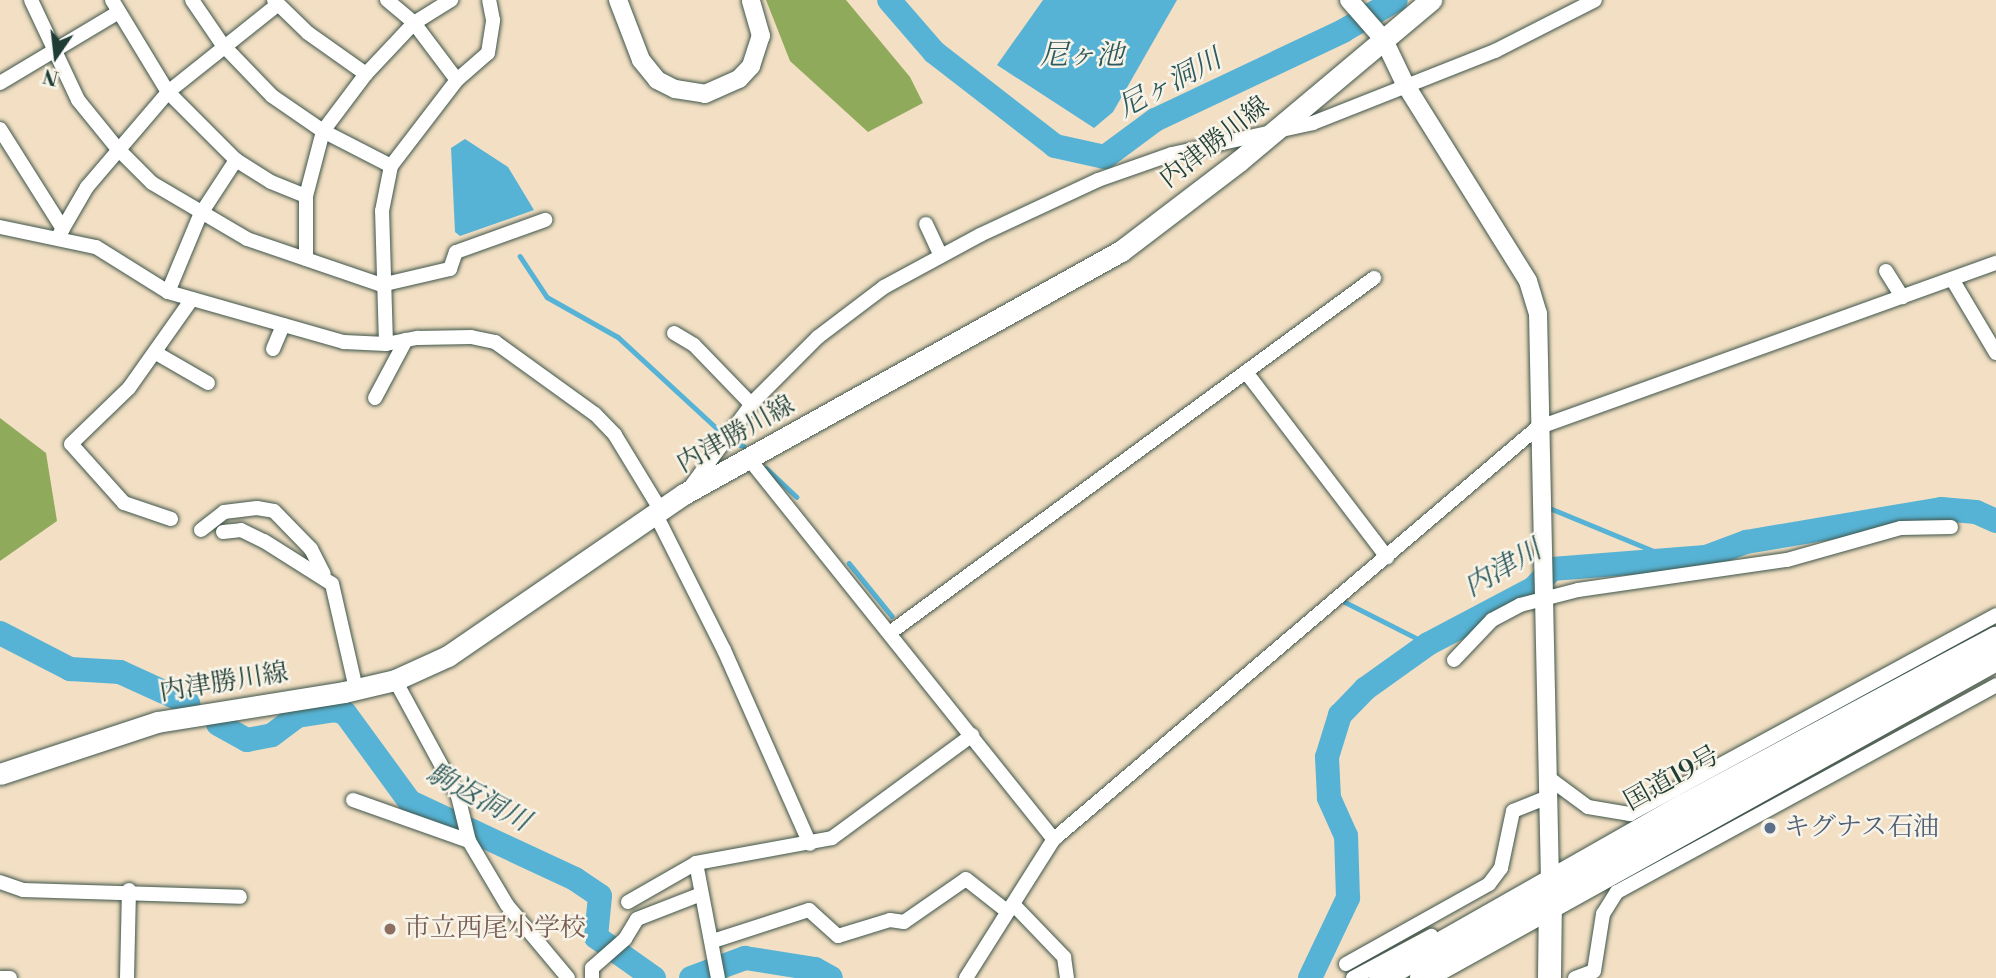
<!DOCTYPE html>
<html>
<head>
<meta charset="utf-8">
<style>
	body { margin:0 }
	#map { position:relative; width:1996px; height:978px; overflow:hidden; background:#f3e0c4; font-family:"Libre Bodoni","Noto Serif JP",serif }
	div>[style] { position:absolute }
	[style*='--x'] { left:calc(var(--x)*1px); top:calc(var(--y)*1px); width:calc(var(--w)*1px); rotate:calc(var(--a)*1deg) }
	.forest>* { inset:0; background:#90aa5c }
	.water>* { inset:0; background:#57b3d5 }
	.stream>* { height:4.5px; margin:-2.25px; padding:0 2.25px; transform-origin:2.25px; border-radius:2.25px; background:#57b3d5 }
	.river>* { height:24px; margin:-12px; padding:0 12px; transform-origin:12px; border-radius:12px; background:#57b3d5 }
	.roads { filter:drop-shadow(0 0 2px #3f554a) drop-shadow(0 0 2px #3f554a) }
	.minor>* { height:14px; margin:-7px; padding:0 7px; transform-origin:7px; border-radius:7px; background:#fff }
	.tertiary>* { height:18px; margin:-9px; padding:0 9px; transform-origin:9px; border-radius:9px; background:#fff }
	.secondary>* { height:21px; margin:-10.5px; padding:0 10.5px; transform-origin:10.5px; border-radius:10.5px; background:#fff }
	.primary>* { height:23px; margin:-11.5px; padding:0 11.5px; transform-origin:11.5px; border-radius:11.5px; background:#fff }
	.trunk>* { height:24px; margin:-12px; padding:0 12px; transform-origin:12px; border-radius:12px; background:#fff }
	.dots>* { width:19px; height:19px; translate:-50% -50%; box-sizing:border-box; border:4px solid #f7f3e8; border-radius:50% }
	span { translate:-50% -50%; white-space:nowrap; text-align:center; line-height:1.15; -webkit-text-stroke:5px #f7f3e8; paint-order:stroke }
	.street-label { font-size:26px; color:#1f3d34 }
	.service-label { font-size:26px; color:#4e5e75 }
	.left { translate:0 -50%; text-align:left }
	.education-label { font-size:26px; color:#785e54 }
	.water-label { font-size:28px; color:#2d5a5c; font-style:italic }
	.north { position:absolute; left:21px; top:21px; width:70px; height:70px; -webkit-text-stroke:5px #f7f3e8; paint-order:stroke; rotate:194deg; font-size:19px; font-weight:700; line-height:28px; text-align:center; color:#1f3d34 }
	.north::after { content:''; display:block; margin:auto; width:24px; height:32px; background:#1f3d34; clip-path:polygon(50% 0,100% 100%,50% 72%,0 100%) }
</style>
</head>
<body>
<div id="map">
	<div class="forest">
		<div style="clip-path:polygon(766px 0,846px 0,910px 77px,923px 103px,868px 132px,790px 61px)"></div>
		<div style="clip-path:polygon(0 418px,46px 453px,57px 521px,0 561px)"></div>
	</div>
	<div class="water">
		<div style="clip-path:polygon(1043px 0,1177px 0,1113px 112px,1094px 128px,997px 65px)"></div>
		<div style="clip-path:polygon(465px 139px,508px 167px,534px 210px,460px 236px,455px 232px,451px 148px)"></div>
	</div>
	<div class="stream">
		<div style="--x:520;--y:256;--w:49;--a:56.6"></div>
		<div style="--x:547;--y:297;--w:81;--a:29.4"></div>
		<div style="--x:618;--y:337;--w:143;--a:42.7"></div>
		<div style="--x:734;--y:443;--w:10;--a:17"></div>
		<div style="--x:766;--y:468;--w:42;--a:43.1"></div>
		<div style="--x:1552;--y:509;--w:134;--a:22.4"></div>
		<div style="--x:849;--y:563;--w:68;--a:50.9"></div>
		<div style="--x:1345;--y:602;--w:93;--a:26.8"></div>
	</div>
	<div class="river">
		<div style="--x:889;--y:0;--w:69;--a:49.1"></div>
		<div style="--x:934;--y:52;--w:153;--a:37.8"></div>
		<div style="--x:1055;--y:146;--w:51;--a:12.4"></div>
		<div style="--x:1105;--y:157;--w:62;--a:-36.5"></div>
		<div style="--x:1155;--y:120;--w:208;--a:-25.3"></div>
		<div style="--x:1343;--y:31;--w:61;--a:-30.3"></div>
		<div style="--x:0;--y:633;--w:79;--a:27.2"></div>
		<div style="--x:70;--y:669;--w:50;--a:3.4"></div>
		<div style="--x:120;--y:672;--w:75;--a:24.5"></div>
		<div style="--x:218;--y:724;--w:33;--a:29"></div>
		<div style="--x:247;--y:740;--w:25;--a:-11"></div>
		<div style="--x:272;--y:735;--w:31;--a:-37"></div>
		<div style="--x:297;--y:716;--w:38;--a:-9"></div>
		<div style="--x:335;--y:710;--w:10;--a:17"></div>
		<div style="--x:345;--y:713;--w:110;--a:53.9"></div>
		<div style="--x:410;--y:802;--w:182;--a:25"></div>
		<div style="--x:575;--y:879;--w:30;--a:34"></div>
		<div style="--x:600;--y:896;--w:41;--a:95.6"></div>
		<div style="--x:596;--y:937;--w:71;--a:35.3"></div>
		<div style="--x:691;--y:978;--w:58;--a:-20.3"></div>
		<div style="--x:745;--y:958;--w:71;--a:8.9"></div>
		<div style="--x:815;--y:969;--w:18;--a:29"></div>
		<div style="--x:1310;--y:978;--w:89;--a:-64.6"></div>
		<div style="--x:1348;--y:898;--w:62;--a:-91.8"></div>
		<div style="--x:1346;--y:836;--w:42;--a:-114.1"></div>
		<div style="--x:1329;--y:798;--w:41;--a:-92.8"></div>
		<div style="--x:1327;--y:757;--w:44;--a:-72.8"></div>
		<div style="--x:1340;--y:715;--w:36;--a:-46"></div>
		<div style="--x:1365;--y:689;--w:77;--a:-35.5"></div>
		<div style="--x:1428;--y:644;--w:120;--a:-27.8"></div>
		<div style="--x:1534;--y:588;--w:26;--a:-47"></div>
		<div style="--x:1552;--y:569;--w:154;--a:-4.5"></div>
		<div style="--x:1706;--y:557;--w:43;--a:-20.6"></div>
		<div style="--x:1746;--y:542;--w:198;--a:-9.6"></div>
		<div style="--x:1941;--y:509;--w:35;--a:5"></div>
		<div style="--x:1976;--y:512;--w:22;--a:24"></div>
	</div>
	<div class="roads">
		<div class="minor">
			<div style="--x:31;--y:0;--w:110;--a:64.8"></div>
			<div style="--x:78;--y:100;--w:62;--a:50.9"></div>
			<div style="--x:117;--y:148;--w:49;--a:45"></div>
			<div style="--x:152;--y:183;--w:110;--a:30.5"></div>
			<div style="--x:247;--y:239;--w:142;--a:18.9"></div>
			<div style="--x:381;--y:285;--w:71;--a:-13.1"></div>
			<div style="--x:450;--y:269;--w:18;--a:-71"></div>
			<div style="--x:456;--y:252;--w:95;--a:-19.8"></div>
			<div style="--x:112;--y:0;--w:108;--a:58.7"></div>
			<div style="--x:168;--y:92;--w:96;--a:45"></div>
			<div style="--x:236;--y:160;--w:41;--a:32.2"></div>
			<div style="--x:271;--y:182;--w:38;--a:22"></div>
			<div style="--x:192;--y:0;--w:53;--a:55.7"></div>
			<div style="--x:222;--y:44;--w:72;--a:46.1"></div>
			<div style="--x:272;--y:96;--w:62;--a:34.5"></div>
			<div style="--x:323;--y:131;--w:76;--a:27.2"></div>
			<div style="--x:274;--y:0;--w:47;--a:44.1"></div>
			<div style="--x:308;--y:33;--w:71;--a:35.3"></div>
			<div style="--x:387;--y:0;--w:35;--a:40"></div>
			<div style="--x:414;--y:23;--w:71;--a:53"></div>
			<div style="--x:0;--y:83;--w:136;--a:-30.9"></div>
			<div style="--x:0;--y:129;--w:118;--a:57.8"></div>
			<div style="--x:926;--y:224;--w:35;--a:65"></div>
			<div style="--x:0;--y:227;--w:98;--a:11.8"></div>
			<div style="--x:96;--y:247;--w:85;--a:32"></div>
			<div style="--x:168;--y:292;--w:183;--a:15.9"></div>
			<div style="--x:344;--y:342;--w:42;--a:2.7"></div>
			<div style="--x:386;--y:344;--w:33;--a:-11"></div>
			<div style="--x:418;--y:338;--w:53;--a:-1.1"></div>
			<div style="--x:471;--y:337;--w:25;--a:12"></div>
			<div style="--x:495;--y:342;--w:123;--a:35.8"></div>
			<div style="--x:595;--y:414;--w:29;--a:46"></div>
			<div style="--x:615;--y:435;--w:87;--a:58.7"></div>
			<div style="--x:58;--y:237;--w:58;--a:-59.9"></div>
			<div style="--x:87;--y:187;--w:125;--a:-49.5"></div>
			<div style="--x:168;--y:92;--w:139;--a:-38.6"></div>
			<div style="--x:306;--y:259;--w:63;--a:-90"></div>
			<div style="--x:306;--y:196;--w:67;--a:-75.3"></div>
			<div style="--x:323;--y:131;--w:71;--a:-53"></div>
			<div style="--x:366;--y:74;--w:70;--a:-46.7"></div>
			<div style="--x:414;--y:23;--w:44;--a:-31.9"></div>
			<div style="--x:1886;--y:271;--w:31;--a:58"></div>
			<div style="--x:1952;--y:279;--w:86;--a:59.3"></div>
			<div style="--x:168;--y:292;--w:83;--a:-67.4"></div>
			<div style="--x:200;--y:215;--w:66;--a:-56.8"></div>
			<div style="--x:674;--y:333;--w:23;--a:31"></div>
			<div style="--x:694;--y:345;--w:83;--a:46"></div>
			<div style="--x:386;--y:344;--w:133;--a:-91.7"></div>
			<div style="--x:382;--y:211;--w:46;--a:-78.7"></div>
			<div style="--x:391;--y:166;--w:108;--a:-52.5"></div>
			<div style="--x:457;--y:80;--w:41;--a:-41.1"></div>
			<div style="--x:488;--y:53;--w:33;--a:-81"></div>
			<div style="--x:493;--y:20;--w:20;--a:-101"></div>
			<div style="--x:273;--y:349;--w:26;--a:-67"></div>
			<div style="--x:156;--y:353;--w:60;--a:30"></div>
			<div style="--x:1246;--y:372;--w:233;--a:52.7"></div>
			<div style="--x:375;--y:398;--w:66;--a:-61.9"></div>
			<div style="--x:750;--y:460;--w:486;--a:51.3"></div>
			<div style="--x:692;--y:485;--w:104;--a:-53.6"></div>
			<div style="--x:754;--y:401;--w:91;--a:-45"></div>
			<div style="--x:818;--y:337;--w:83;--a:-37.1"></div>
			<div style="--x:884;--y:287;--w:109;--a:-28.4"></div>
			<div style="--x:980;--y:235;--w:130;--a:-25"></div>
			<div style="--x:1098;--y:180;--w:78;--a:-19.4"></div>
			<div style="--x:1172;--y:154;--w:144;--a:-12.4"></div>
			<div style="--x:1313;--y:123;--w:196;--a:-21.6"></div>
			<div style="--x:1495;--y:51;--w:112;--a:-27"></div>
			<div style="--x:655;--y:513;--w:153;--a:63.3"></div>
			<div style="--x:724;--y:650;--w:212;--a:66.1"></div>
			<div style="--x:171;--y:519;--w:50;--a:-161.2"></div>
			<div style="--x:124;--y:503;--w:79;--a:-131.9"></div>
			<div style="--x:71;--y:444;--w:81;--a:-44"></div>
			<div style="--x:129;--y:388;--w:109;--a:-54.7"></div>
			<div style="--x:201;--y:530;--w:29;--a:-38"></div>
			<div style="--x:224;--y:512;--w:33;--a:-7"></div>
			<div style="--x:257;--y:508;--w:17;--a:10"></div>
			<div style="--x:274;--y:511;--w:53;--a:45.8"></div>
			<div style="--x:311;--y:549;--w:28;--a:63"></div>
			<div style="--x:223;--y:532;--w:18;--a:-6"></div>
			<div style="--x:241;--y:530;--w:25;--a:26"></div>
			<div style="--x:264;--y:541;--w:80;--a:32.3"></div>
			<div style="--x:332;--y:584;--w:108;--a:77.1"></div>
			<div style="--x:891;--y:632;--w:599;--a:-36.24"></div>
			<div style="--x:1454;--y:660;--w:55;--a:-46.5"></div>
			<div style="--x:1492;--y:620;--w:32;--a:-28"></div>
			<div style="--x:1520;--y:605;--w:60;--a:-14.5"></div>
			<div style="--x:1578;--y:590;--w:211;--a:-8.2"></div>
			<div style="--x:1787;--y:560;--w:118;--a:-15.7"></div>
			<div style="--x:1901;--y:528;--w:50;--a:-1.1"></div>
			<div style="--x:395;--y:680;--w:132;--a:61.5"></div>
			<div style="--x:458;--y:796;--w:46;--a:76.3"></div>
			<div style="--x:469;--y:841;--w:74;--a:59.3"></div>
			<div style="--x:507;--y:905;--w:95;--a:50.1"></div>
			<div style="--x:1546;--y:776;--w:52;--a:36.4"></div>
			<div style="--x:1588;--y:807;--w:43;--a:9.5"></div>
			<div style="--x:1630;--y:814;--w:417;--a:-28.5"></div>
			<div style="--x:353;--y:800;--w:123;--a:19.5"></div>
			<div style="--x:696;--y:863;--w:117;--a:79.2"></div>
			<div style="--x:0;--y:882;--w:24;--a:19"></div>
			<div style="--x:23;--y:890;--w:217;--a:1.8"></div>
			<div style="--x:628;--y:902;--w:78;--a:-29.8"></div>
			<div style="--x:696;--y:863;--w:138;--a:-10.4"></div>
			<div style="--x:832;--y:838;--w:174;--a:-36.3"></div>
			<div style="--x:1013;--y:904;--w:74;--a:46.1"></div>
			<div style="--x:1064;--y:957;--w:21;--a:82"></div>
			<div style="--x:713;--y:941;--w:101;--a:-17.9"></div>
			<div style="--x:809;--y:910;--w:39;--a:42"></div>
			<div style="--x:838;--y:936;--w:54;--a:-17.1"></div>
			<div style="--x:890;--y:920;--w:14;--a:8"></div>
			<div style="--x:904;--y:922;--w:75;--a:-34.7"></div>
			<div style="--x:966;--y:879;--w:53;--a:38.2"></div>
			<div style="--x:1346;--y:964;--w:164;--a:-29.2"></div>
			<div style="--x:1489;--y:884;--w:20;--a:-53"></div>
			<div style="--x:1501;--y:868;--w:58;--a:-78.1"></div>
			<div style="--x:1513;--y:811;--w:37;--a:-22"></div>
			<div style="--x:0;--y:978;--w:10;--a:0"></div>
			<div style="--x:127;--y:978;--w:88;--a:-88.7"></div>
			<div style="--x:592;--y:978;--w:10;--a:-90"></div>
			<div style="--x:592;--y:968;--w:44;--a:-41.3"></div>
			<div style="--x:625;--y:939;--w:23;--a:-59"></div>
			<div style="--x:637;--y:919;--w:69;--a:-21.3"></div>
			<div style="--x:966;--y:978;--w:165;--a:-57.7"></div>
			<div style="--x:1054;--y:839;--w:634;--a:-40.4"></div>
			<div style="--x:1537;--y:428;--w:488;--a:-19.8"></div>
			<div style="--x:1353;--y:978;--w:89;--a:-28.3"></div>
			<div style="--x:1575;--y:978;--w:20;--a:-20"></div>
			<div style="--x:1594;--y:971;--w:58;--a:-81"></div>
			<div style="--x:1603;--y:914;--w:26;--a:-58"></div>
			<div style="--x:1617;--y:892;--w:432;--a:-28.6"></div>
		</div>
		<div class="tertiary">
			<div style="--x:618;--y:0;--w:64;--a:69"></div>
			<div style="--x:641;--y:60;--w:26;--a:51"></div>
			<div style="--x:657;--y:80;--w:20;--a:27"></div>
			<div style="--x:675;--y:89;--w:30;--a:9"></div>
			<div style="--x:705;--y:94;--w:37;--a:-24"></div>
			<div style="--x:739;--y:79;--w:18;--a:-47"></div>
			<div style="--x:751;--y:66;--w:32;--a:-72"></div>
			<div style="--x:761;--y:36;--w:37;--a:-106"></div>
			<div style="--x:1349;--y:0;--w:53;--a:48.8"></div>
			<div style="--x:1384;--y:40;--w:49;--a:64.5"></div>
			<div style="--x:1405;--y:84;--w:232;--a:58"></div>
			<div style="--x:1528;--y:281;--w:34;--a:73"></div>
			<div style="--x:1538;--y:313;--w:569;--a:88.79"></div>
		</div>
		<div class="secondary">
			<div style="--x:0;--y:774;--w:165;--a:-18.3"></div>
			<div style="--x:157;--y:722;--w:189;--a:-9.1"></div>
			<div style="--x:344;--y:692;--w:52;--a:-13.2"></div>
			<div style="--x:395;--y:680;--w:58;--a:-24.4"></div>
			<div style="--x:448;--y:656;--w:286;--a:-34.5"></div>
			<div style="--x:684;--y:494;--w:500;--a:-29.08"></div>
			<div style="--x:1121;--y:251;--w:148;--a:-37.3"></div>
			<div style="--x:1239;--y:161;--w:251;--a:-40"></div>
		</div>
		<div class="primary">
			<div style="--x:1549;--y:978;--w:86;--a:-89.3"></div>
		</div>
		<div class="trunk">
			<div style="--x:1381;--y:978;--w:348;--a:-29.6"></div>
			<div style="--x:1684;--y:806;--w:354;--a:-28.2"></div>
			<div style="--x:1422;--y:978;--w:657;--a:-29.06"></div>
		</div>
	</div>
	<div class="dots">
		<div style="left:1770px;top:828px;background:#5c6f8a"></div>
		<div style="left:390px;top:929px;background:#8d6e63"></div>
	</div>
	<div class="street-label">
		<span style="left:1215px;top:143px;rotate:-38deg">内津勝川線</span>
		<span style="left:736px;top:435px;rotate:-29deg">内津勝川線</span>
		<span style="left:224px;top:683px;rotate:-9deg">内津勝川線</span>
		<span style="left:1672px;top:779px;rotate:-29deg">国道19号</span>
	</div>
	<div class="service-label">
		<span class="left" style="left:1784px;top:828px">キグナス石油</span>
	</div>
	<div class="education-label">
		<span class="left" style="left:404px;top:929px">市立西尾小学校</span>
	</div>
	<div class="water-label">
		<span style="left:1082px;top:56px">尼ヶ池</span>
		<span style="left:1170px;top:84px;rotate:-28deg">尼ヶ洞川</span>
		<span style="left:1503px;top:569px;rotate:-30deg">内津川</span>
		<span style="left:478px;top:798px;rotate:28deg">駒返洞川</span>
	</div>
	<div class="north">N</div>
</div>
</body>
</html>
